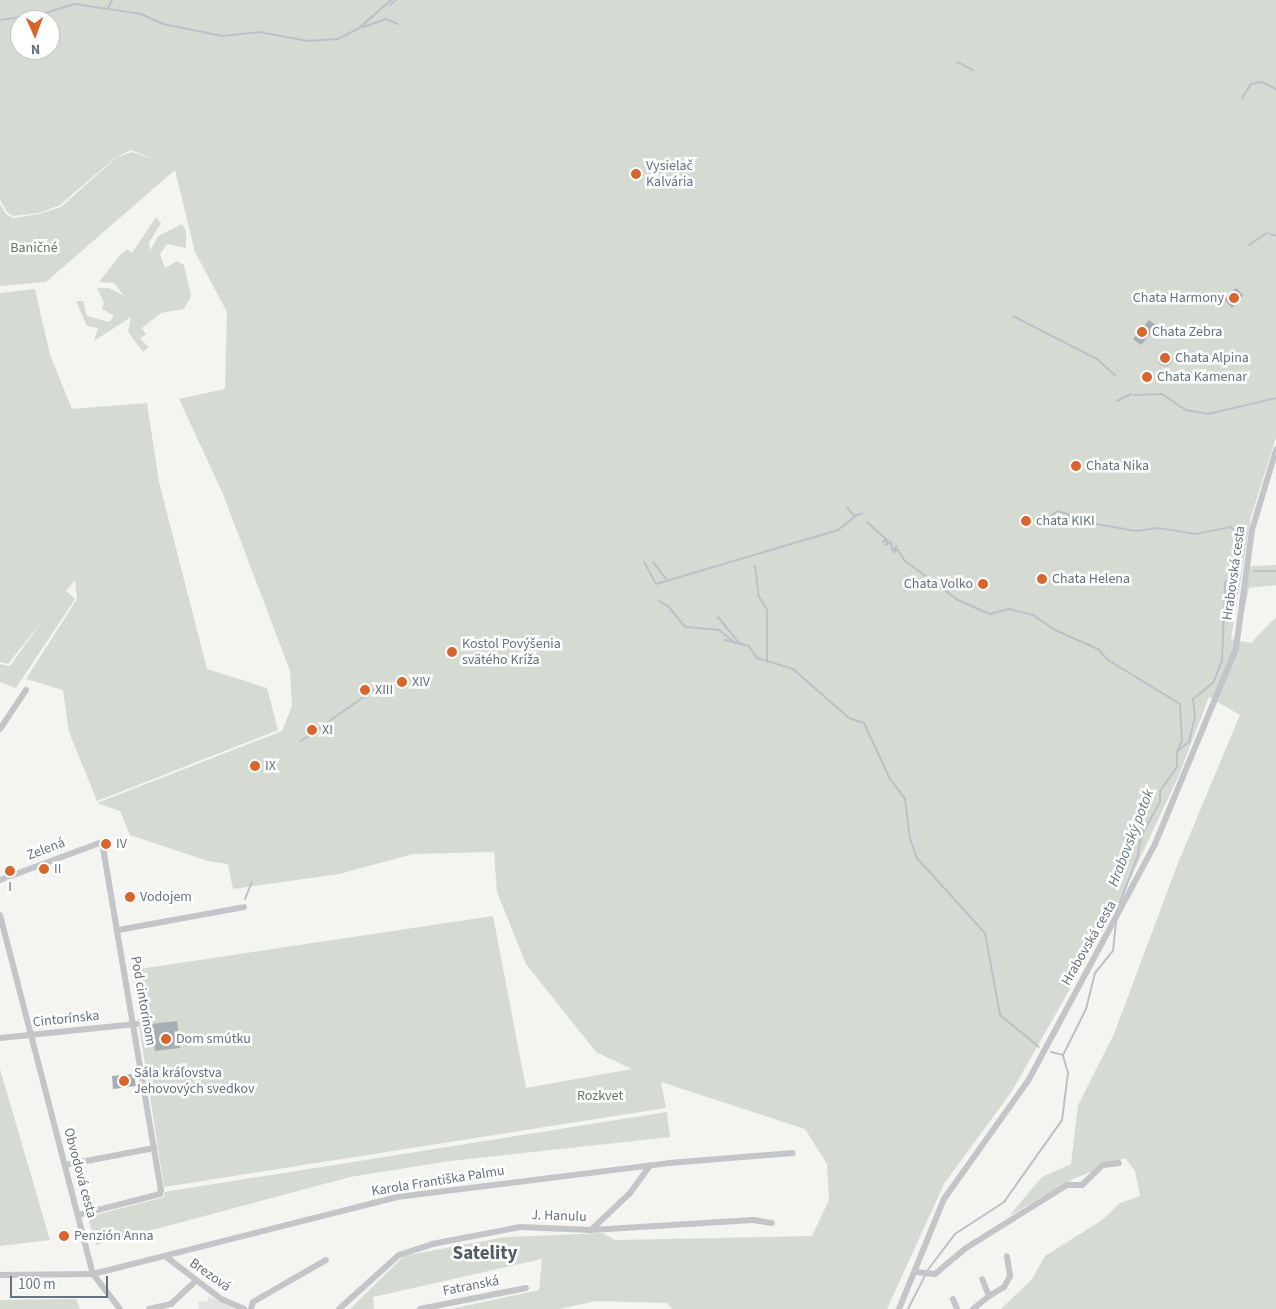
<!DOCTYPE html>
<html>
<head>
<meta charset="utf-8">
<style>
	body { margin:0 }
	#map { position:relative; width:1276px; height:1309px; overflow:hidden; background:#f4f4f1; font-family:"Source Sans 3",sans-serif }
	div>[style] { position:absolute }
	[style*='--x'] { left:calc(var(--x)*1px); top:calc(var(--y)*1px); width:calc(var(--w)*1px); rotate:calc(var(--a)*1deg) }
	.built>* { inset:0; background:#e2e3e2 }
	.green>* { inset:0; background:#d5dbd2 }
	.stream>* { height:2px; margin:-1px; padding:0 1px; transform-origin:1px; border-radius:1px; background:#bac2c8 }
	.building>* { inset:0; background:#a7aeb3 }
	.round { border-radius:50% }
	.street>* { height:6px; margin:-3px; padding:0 3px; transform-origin:3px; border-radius:3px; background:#c3c5c9 }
	.dots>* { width:14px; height:14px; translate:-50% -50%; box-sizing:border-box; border:2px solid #fff; border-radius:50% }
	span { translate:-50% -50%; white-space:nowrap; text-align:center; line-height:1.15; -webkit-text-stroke:5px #fff; paint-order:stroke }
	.poi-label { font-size:14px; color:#657280 }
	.left { translate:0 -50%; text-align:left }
	.right { translate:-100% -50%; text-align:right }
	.park-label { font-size:14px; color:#667864 }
	.street-label { font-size:14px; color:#657280 }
	.water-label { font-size:15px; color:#667984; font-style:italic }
	.district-label { font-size:19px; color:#535b66; font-weight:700 }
	.north { position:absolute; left:10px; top:10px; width:50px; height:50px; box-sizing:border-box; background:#fff; border:1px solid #c1c7cc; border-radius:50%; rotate:178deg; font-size:14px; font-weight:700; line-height:20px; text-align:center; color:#657280 }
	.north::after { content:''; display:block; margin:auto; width:18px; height:22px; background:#d7652e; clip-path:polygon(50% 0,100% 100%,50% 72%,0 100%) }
	.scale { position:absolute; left:10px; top:1276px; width:98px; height:22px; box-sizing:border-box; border:2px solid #657280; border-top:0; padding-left:6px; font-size:15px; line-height:18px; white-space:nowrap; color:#657280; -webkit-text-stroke:4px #fff; paint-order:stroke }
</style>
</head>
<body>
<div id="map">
	<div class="built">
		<div style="clip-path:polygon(208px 1296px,235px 1309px,199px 1309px,198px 1302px,208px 1301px)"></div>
	</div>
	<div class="green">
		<div style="clip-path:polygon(evenodd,0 0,1276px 0,1276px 437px,1251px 517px,1231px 639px,1251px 643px,1276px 617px,1276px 1309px,1001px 1309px,1032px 1279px,1045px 1256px,1102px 1220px,1120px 1203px,1140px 1196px,1135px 1171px,1125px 1158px,1073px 1179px,1009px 1216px,1042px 1177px,1071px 1164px,1078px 1105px,1114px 1034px,1178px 863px,1240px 715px,1209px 697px,1179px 775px,1121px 899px,1012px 1091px,944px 1184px,887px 1309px,672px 1309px,667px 1303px,596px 1301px,559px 1309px,451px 1309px,539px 1290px,542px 1259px,373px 1297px,374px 1309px,350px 1309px,404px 1256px,505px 1237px,603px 1233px,615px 1240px,812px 1236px,829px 1200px,827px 1164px,805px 1129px,661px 1082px,666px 1108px,164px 1187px,138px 1019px,150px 1017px,147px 998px,137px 1000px,132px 970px,493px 916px,526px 1088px,632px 1069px,596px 1052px,526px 964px,497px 892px,494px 852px,413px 854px,339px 874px,233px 889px,228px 864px,208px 861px,130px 835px,120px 811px,97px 803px,282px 731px,292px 706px,290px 671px,223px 494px,179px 399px,225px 389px,227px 312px,195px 252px,175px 170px,46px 282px,0 286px,0 204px,6px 214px,13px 218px,39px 214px,61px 207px,117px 157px,132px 152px,160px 161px,131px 150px,116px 157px,60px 205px,39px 213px,13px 216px,7px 212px,0 200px,0 0,20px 20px,50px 20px,50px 50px,20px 50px,20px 20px)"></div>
		<div style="clip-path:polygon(156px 217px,161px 223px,149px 243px,150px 251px,158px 236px,182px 224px,186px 231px,186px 248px,167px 244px,160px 254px,165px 268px,177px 261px,184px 265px,191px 296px,184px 309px,161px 313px,142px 328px,146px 334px,140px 339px,149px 347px,143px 352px,128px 332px,131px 317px,94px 341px,98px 328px,87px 326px,76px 301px,83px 301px,87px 316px,109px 322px,114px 316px,102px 309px,104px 303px,97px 288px,109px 288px,124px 296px,114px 283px,99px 282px,120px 255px,127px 249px,132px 253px)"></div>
		<div style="clip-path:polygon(35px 289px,50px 355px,72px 409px,147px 403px,159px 482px,207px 669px,267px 688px,278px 730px,97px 801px,69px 732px,63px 690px,26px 679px,77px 599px,75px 580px,66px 591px,75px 599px,16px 688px,0 682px,0 664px,10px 666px,42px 621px,8px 664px,0 662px,0 293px)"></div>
		<div style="clip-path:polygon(1276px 565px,1276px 585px,1249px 588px,1239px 637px,1249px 566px)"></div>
		<div style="clip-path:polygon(0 1069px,50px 1240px,0 1246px)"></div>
		<div style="clip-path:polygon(667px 1112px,670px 1137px,450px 1161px,350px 1177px,96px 1245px,88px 1217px,164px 1197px,164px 1192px)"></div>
		<div style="clip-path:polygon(76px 1299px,80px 1309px,0 1309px,0 1300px)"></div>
	</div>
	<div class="stream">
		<div style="--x:390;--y:5;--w:8;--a:-40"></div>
		<div style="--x:108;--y:8;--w:9;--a:-63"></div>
		<div style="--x:0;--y:20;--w:42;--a:-8.1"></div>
		<div style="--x:42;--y:14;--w:34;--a:-17"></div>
		<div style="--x:75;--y:4;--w:67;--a:8.6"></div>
		<div style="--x:141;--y:14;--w:24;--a:24"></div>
		<div style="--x:163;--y:24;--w:61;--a:11.3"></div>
		<div style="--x:223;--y:36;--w:36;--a:-6"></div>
		<div style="--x:259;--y:32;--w:50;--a:10.4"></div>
		<div style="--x:308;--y:41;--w:30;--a:-4"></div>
		<div style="--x:338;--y:39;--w:22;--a:-27"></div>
		<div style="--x:358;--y:29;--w:44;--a:-41.3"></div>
		<div style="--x:363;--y:27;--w:24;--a:-19"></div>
		<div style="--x:386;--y:19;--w:13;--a:23"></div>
		<div style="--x:957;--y:62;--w:18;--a:27"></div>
		<div style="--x:1242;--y:98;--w:17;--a:-57"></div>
		<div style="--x:1251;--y:84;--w:11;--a:-10"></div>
		<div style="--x:1262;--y:82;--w:16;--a:27"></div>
		<div style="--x:1270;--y:234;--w:6;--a:18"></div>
		<div style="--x:1249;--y:245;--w:22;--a:-34"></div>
		<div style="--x:1013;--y:316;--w:94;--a:27.1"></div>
		<div style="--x:1097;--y:359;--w:25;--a:42"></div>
		<div style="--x:1134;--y:395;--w:28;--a:-2"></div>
		<div style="--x:1162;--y:394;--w:29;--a:34"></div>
		<div style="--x:1186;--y:410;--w:22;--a:10"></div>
		<div style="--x:1208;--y:414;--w:70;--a:-13.2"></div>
		<div style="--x:1117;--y:401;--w:16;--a:-27"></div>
		<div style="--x:847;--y:507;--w:11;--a:52"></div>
		<div style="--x:854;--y:516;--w:9;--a:-18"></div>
		<div style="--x:867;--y:522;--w:25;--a:42"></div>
		<div style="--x:886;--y:539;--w:4;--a:135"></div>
		<div style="--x:883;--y:542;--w:5;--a:-22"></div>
		<div style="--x:888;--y:540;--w:5;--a:112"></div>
		<div style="--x:886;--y:545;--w:6;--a:-31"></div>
		<div style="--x:891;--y:542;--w:8;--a:83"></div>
		<div style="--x:892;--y:550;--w:6;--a:-39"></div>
		<div style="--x:897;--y:546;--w:7;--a:117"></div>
		<div style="--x:894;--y:552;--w:4;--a:-27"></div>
		<div style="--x:898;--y:550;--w:13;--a:58"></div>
		<div style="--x:905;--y:561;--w:66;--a:36.3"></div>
		<div style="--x:958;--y:600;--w:35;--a:24"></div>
		<div style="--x:990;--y:614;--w:20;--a:-15"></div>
		<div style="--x:1009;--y:609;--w:25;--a:14"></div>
		<div style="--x:1033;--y:615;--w:27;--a:34"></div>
		<div style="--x:1055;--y:630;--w:47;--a:23.8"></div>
		<div style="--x:1098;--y:649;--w:15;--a:48"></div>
		<div style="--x:1108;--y:660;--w:84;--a:31.4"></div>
		<div style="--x:1180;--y:704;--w:37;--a:87"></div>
		<div style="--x:1182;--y:741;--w:9;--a:117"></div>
		<div style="--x:1084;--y:522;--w:53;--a:9.8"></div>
		<div style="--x:1136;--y:531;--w:22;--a:-8"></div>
		<div style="--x:1158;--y:528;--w:37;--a:9"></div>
		<div style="--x:1195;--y:534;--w:36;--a:-11"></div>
		<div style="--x:1230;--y:527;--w:7;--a:34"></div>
		<div style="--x:1236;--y:531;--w:40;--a:90"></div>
		<div style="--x:1044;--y:526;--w:9;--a:-69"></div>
		<div style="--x:1047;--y:518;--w:13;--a:-32"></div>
		<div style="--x:1058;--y:511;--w:29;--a:18"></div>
		<div style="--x:644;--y:562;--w:25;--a:61"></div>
		<div style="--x:656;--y:584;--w:190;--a:-16.5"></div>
		<div style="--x:838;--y:530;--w:23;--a:-38"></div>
		<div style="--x:653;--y:562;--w:24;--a:52"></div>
		<div style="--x:755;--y:566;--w:31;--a:83"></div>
		<div style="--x:759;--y:597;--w:15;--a:58"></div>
		<div style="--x:767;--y:610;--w:52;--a:90"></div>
		<div style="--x:1254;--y:571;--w:22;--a:0"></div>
		<div style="--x:659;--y:601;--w:10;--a:29"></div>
		<div style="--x:668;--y:606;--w:27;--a:51"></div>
		<div style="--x:685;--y:627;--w:34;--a:5"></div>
		<div style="--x:719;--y:630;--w:21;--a:39"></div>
		<div style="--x:718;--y:617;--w:33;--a:51"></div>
		<div style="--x:725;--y:640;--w:25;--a:14"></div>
		<div style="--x:749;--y:646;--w:14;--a:56"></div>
		<div style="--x:757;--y:658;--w:38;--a:17"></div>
		<div style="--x:793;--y:669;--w:74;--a:41.2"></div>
		<div style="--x:849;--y:718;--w:16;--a:18"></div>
		<div style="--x:864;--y:723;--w:62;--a:65.1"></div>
		<div style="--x:890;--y:779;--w:25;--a:53"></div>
		<div style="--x:905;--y:799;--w:40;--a:82.9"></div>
		<div style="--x:910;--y:839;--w:20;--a:70"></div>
		<div style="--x:917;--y:858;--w:101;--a:47.8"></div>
		<div style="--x:985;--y:933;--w:83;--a:79.6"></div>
		<div style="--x:1000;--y:1015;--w:50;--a:39.4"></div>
		<div style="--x:301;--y:741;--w:95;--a:-35.2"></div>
		<div style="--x:245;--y:899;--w:18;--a:-68"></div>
		<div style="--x:1116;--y:913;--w:62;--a:-69.2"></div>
		<div style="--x:1138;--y:855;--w:19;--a:-81"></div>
		<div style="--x:1141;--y:836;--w:39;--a:-61"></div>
		<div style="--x:1160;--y:802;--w:11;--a:-90"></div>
		<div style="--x:1160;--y:791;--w:29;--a:-55"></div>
		<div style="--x:1177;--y:767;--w:16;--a:-90"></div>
		<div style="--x:1177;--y:751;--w:15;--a:-37"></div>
		<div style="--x:1189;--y:742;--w:26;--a:-77"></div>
		<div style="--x:1195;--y:717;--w:18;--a:-96"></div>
		<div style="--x:1193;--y:699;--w:26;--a:-39"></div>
		<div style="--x:1213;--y:683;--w:24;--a:-68"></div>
		<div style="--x:1222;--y:661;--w:79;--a:-87.8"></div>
		<div style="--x:1225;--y:582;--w:18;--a:-41"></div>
		<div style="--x:1051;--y:1052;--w:12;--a:14"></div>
		<div style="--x:927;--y:1271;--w:46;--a:-52.9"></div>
		<div style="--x:955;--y:1234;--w:59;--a:-33.1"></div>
		<div style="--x:1004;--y:1202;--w:100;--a:-54.7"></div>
		<div style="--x:1062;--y:1120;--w:47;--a:-82.7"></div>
		<div style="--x:1068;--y:1073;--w:19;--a:-106"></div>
		<div style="--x:1063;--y:1055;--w:51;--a:-63.4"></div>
		<div style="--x:1086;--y:1009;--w:37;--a:-76"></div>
		<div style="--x:1095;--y:973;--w:28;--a:-51"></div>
		<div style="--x:1113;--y:951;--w:29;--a:-84"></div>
		<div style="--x:908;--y:1309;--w:38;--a:-63"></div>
	</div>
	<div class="building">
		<div style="clip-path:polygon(1236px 288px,1243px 295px,1232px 308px,1224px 300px)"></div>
		<div style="clip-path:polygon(1149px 320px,1157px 326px,1141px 345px,1133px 339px)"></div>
		<div class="round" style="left:1158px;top:352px;width:14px;height:14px"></div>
		<div class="round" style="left:446px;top:646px;width:12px;height:12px"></div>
		<div style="clip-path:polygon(177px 1021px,180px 1048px,155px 1051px,152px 1024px)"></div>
		<div style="clip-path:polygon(134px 1074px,136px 1086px,113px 1089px,112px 1076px)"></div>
	</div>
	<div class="street">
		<div style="--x:0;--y:729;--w:47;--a:-56.3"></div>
		<div style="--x:0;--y:880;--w:109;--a:-20.4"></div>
		<div style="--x:102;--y:842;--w:353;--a:80.4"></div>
		<div style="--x:161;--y:1190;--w:4;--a:104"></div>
		<div style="--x:160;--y:1194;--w:85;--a:165.6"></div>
		<div style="--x:0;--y:915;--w:371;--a:75.5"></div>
		<div style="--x:93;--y:1274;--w:44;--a:52.4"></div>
		<div style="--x:118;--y:930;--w:128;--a:-10.3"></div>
		<div style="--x:0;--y:1038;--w:137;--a:-5.9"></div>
		<div style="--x:65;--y:1165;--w:91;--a:-10.8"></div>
		<div style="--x:591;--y:1230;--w:54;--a:-43.5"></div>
		<div style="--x:630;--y:1193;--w:34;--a:-54"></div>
		<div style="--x:165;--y:1256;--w:71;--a:37.5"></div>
		<div style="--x:221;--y:1299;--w:25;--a:23"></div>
		<div style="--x:916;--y:1272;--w:19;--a:6"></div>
		<div style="--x:935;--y:1274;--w:40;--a:-40"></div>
		<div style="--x:966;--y:1248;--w:119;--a:-32"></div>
		<div style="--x:1067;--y:1185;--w:15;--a:0"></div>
		<div style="--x:1082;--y:1185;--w:29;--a:-44"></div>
		<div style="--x:1103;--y:1165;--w:16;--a:-7"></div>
		<div style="--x:0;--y:1275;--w:93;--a:-0.6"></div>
		<div style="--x:93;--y:1274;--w:314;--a:-14.2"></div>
		<div style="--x:397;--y:1197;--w:274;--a:-7.1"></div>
		<div style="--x:669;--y:1163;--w:124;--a:-4.6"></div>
		<div style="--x:989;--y:1296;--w:17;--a:-31"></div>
		<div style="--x:1004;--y:1287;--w:13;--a:-61"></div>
		<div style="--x:1010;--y:1276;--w:20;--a:-99"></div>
		<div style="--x:953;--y:1299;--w:11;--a:68"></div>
		<div style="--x:149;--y:1309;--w:23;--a:-13"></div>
		<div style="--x:171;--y:1304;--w:34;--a:-43"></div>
		<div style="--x:251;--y:1309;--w:7;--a:-74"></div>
		<div style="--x:253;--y:1302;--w:84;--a:-29.9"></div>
		<div style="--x:339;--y:1309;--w:81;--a:-42"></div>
		<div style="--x:399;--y:1255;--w:35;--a:-18"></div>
		<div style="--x:432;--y:1244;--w:90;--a:-10.9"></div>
		<div style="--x:520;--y:1227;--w:71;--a:2.4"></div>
		<div style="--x:591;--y:1230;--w:162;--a:-3.5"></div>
		<div style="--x:753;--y:1220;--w:19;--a:9"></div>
		<div style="--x:420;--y:1309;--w:108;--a:-11.2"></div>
		<div style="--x:899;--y:1309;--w:119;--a:-67.8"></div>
		<div style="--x:944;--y:1199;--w:145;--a:-54.6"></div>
		<div style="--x:1028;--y:1081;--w:269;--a:-61.8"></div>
		<div style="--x:1155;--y:844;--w:212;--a:-67.5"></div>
		<div style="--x:1236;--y:648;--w:119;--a:-82.3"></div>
		<div style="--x:1252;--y:530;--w:84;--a:-73.3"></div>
		<div style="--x:973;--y:1309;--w:21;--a:-39"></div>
		<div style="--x:989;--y:1296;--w:18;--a:-112"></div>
	</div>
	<div class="dots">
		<div style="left:636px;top:174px;background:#d7652e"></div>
		<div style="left:1234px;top:298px;background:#d7652e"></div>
		<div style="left:1142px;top:332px;background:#d7652e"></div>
		<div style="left:1165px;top:358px;background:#d7652e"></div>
		<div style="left:1147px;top:377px;background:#d7652e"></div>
		<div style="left:1076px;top:466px;background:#d7652e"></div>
		<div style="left:1026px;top:521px;background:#d7652e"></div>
		<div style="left:1042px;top:579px;background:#d7652e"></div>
		<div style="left:983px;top:584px;background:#d7652e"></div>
		<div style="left:452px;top:652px;background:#d7652e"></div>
		<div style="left:402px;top:682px;background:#d7652e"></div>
		<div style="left:365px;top:690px;background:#d7652e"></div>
		<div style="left:312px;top:730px;background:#d7652e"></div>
		<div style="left:255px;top:766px;background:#d7652e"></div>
		<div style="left:106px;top:844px;background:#d7652e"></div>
		<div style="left:44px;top:869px;background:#d7652e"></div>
		<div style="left:10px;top:871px;background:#d7652e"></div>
		<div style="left:130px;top:897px;background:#d7652e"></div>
		<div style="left:166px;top:1039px;background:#d7652e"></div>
		<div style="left:124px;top:1081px;background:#d7652e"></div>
		<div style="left:64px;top:1236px;background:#d7652e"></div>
	</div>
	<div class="poi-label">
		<span class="left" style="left:646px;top:174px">Vysielač<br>Kalvária</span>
		<span class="right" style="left:1224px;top:298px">Chata Harmony</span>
		<span class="left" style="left:1152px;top:332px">Chata Zebra</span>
		<span class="left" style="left:1175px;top:358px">Chata Alpina</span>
		<span class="left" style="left:1157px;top:377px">Chata Kamenar</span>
		<span class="left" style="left:1086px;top:466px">Chata Nika</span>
		<span class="left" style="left:1036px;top:521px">chata KIKI</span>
		<span class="left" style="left:1052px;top:579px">Chata Helena</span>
		<span class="right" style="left:973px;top:584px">Chata Volko</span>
		<span class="left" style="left:462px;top:652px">Kostol Povýšenia<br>svätého Kríža</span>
		<span class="left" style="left:412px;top:682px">XIV</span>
		<span class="left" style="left:375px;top:690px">XIII</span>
		<span class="left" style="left:322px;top:730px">XI</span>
		<span class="left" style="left:265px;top:766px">IX</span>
		<span class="left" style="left:116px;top:844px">IV</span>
		<span class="left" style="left:54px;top:869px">II</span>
		<span style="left:10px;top:887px">I</span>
		<span class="left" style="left:140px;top:897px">Vodojem</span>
		<span class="left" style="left:176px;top:1039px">Dom smútku</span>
		<span class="left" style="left:134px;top:1081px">Sála kráľovstva<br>Jehovových svedkov</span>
		<span class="left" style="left:74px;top:1236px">Penzión Anna</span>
	</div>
	<div class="park-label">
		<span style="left:34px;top:248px">Baničné</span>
		<span style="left:600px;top:1096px">Rozkvet</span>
	</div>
	<div class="street-label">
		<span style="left:1234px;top:573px;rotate:-82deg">Hrabovská cesta</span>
		<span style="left:46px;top:849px;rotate:-21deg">Zelená</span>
		<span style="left:1089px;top:943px;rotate:-60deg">Hrabovská cesta</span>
		<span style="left:143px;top:1001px;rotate:80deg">Pod cintorínom</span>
		<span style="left:66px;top:1019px;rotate:-6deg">Cintorínska</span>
		<span style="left:80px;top:1173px;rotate:75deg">Obvodová cesta</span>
		<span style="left:438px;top:1181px;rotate:-9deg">Karola Františka Palmu</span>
		<span style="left:559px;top:1216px;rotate:2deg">J. Hanulu</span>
		<span style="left:210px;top:1275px;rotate:35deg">Brezová</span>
		<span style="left:471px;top:1286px;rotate:-11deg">Fatranská</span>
	</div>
	<div class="water-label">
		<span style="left:1131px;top:838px;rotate:-69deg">Hrabovský potok</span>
	</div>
	<div class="district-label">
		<span style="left:485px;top:1254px">Satelity</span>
	</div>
	<div class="north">N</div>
	<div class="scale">100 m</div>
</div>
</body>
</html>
